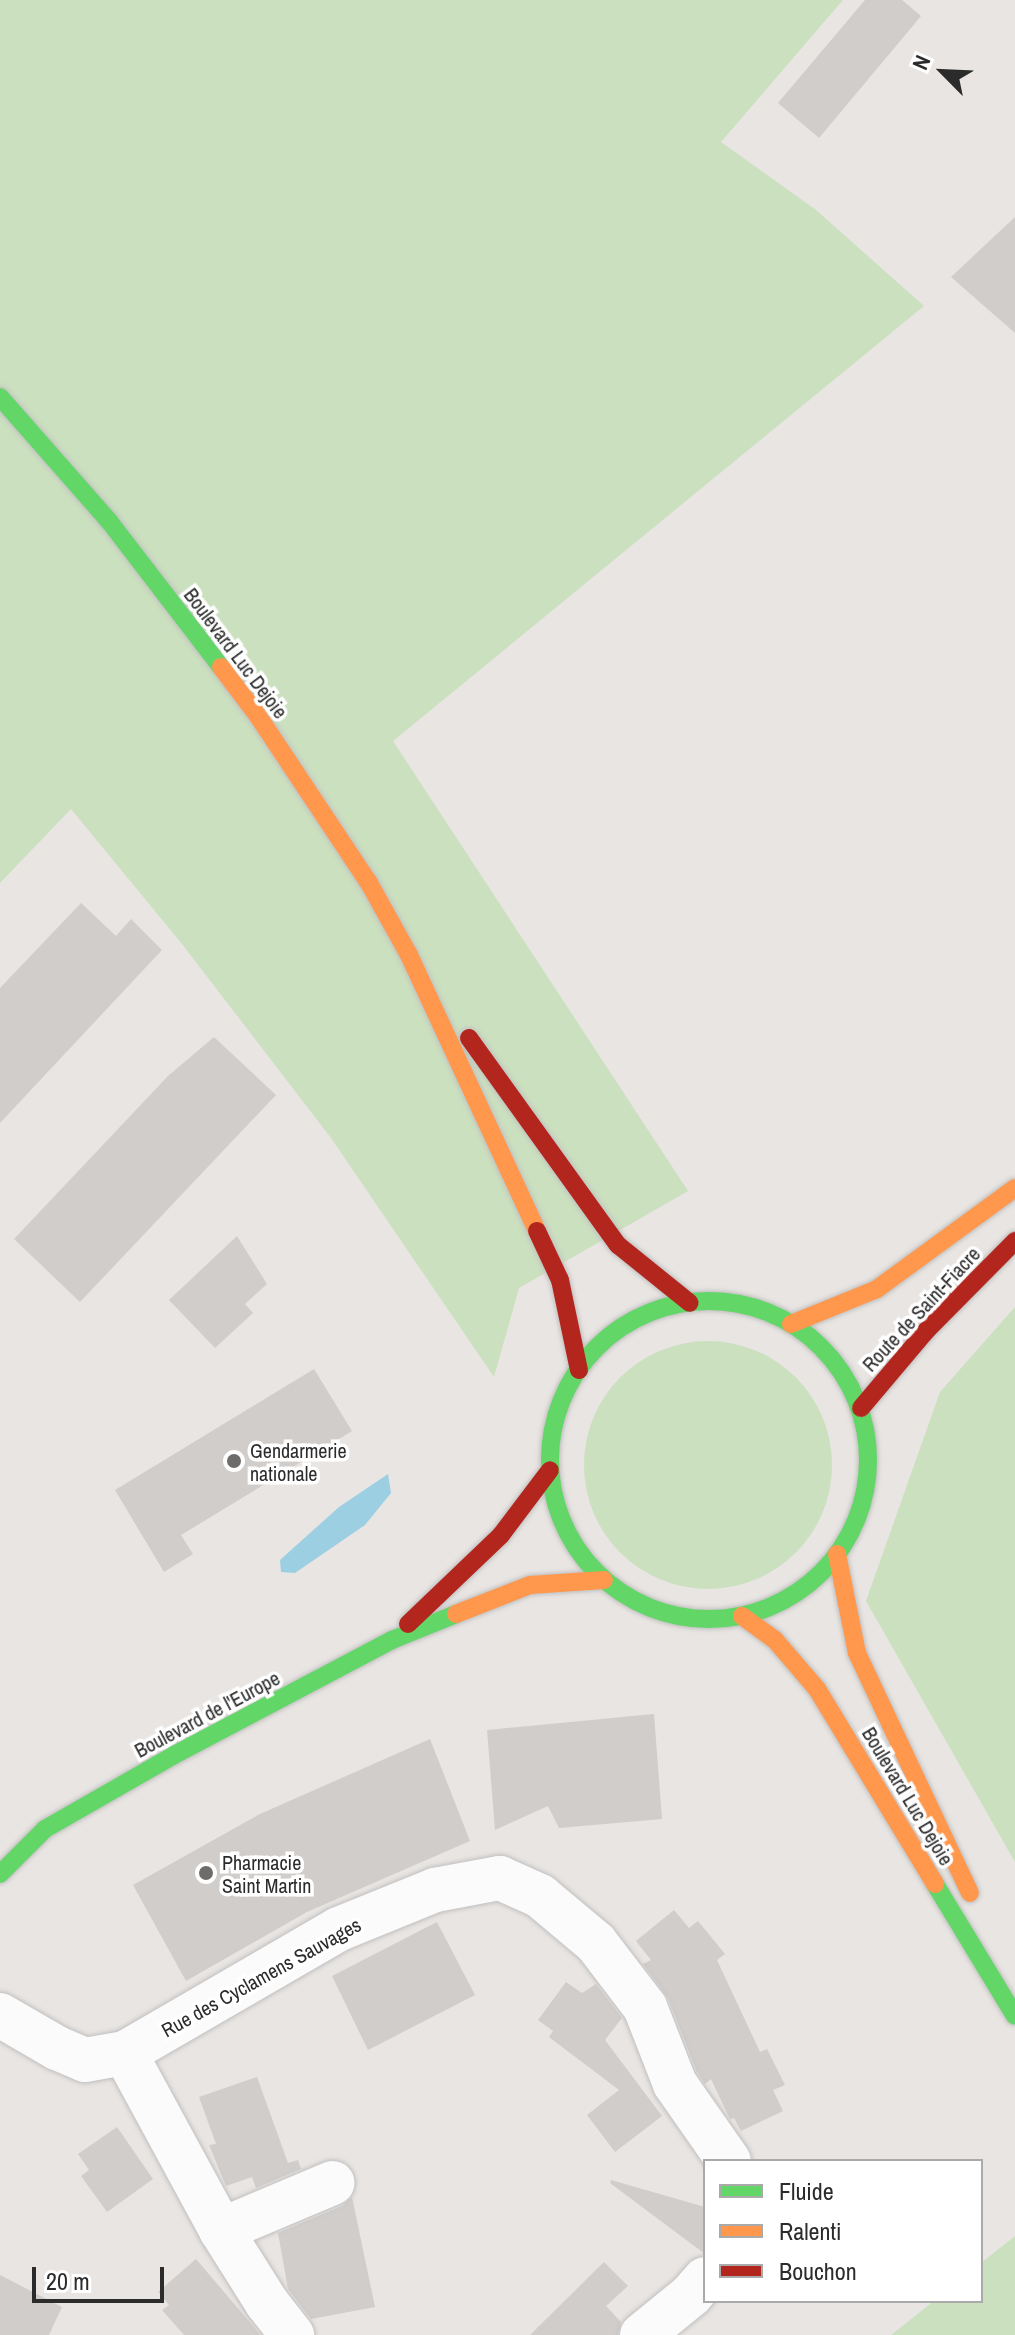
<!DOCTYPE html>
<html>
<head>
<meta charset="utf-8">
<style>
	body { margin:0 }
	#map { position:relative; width:1015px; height:2335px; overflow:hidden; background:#e8e5e2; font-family:"Archivo Narrow",sans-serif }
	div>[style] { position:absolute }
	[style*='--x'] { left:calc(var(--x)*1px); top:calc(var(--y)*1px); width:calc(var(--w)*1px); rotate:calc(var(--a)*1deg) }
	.green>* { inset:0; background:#cbe0bf }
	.round { border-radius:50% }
	.water>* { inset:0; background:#9dcfe2 }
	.building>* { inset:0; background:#d0cdcb }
	.roads { filter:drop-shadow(0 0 2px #c1c0c0) drop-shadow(0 0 2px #c1c0c0) }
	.street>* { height:44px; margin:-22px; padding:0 22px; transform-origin:22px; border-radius:22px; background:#fcfbfb }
	.fast>* { height:18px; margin:-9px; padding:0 9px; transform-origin:9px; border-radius:9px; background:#63d668 }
	.fast>.ring { margin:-9px; padding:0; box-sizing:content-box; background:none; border:18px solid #63d668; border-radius:50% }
	.slow>* { height:18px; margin:-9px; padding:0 9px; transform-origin:9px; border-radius:9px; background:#ff974d }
	.jam>* { height:18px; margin:-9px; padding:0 9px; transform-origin:9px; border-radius:9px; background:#b3261e }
	.dots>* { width:22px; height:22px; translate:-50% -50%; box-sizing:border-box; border:4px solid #fff; border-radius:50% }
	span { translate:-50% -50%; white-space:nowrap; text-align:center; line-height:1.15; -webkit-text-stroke:7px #fff; paint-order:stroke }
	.street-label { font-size:20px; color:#2b2b2b }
	.poi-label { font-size:20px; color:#2b2b2b }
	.left { translate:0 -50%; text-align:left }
	.legend { position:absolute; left:703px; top:2159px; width:280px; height:144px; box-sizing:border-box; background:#fff; border:2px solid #aaa; margin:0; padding:10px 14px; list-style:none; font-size:24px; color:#2b2b2b }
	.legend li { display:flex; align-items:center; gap:16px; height:40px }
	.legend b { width:40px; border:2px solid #aaa }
	.north { position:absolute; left:903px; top:32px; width:80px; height:80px; -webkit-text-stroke:6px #fff; paint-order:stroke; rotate:294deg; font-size:22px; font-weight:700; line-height:32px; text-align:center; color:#2b2b2b }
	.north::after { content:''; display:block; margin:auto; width:28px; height:36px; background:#2b2b2b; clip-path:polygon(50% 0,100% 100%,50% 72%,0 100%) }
	.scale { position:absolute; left:32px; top:2267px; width:132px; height:36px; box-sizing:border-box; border:4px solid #2b2b2b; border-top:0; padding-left:10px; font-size:24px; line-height:28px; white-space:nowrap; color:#2b2b2b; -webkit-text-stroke:6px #fff; paint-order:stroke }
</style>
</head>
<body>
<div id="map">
	<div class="green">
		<div style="clip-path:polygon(0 0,843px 0,721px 142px,816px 210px,924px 306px,393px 741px,688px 1191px,519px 1288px,494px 1377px,331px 1138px,182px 944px,71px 809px,0 883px)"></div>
		<div style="clip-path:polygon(1015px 1307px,1015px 1862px,866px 1601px,940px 1392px)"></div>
		<div class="round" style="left:584px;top:1341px;width:248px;height:248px"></div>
		<div style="clip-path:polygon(1015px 2236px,1015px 2335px,891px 2335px,934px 2301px,981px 2301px,981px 2263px)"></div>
	</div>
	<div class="water">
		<div style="clip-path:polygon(388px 1474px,391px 1493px,365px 1525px,295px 1573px,281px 1572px,280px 1560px,339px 1507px)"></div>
	</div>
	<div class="building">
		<div style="clip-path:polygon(865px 0,902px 0,921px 16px,819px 138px,778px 103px)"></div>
		<div style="clip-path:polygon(1015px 217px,1015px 333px,951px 277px)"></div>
		<div style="clip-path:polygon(81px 903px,116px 936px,131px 919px,162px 950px,0 1123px,0 988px)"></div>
		<div style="clip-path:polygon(214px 1037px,276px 1095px,80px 1302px,14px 1239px,168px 1076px)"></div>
		<div style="clip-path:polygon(237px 1236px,267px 1284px,245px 1304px,253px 1313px,215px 1348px,169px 1300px)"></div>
		<div style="clip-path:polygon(314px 1369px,352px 1431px,181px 1535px,193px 1554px,164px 1572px,115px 1490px)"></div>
		<div style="clip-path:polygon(654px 1714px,662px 1819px,559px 1828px,548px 1806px,495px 1830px,487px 1730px)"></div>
		<div style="clip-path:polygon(430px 1739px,470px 1841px,307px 1912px,186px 1981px,133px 1885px,260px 1814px)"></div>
		<div style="clip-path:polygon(674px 1910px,689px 1928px,698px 1921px,725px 1954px,717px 1960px,760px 2052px,767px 2049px,785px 2085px,773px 2090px,783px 2111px,741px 2131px,734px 2118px,730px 2119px,728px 2115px,711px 2079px,705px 2084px,697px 2072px,668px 1998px,643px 1964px,651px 1960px,636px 1941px)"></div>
		<div style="clip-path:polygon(437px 1922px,475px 1995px,368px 2050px,332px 1976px)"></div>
		<div style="clip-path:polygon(566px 1982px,582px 1993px,596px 1984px,622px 2018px,605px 2040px,662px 2116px,615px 2152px,587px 2115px,619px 2090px,549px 2037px,553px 2031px,538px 2020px)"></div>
		<div style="clip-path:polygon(257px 2077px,288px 2163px,298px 2160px,301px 2169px,256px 2188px,252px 2177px,226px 2186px,209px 2145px,216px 2144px,199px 2097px)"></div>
		<div style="clip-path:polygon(117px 2127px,153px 2179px,107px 2212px,81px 2176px,89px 2170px,78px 2154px)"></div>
		<div style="clip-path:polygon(611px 2180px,705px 2207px,705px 2254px,610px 2183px)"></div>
		<div style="clip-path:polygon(352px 2197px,375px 2307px,311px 2319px,288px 2289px,278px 2233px,342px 2206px)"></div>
		<div style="clip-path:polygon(196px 2259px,253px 2326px,260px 2335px,184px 2335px,162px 2310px,169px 2305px,158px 2292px)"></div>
		<div style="clip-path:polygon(604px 2262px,628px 2286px,606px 2306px,621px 2322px,618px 2335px,530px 2335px)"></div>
		<div style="clip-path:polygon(0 2275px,62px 2307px,49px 2335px,0 2335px)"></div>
	</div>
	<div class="roads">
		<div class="street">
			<div style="--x:0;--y:2015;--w:66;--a:30.1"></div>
			<div style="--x:57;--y:2048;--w:30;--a:23"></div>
			<div style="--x:85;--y:2060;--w:41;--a:-9.9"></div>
			<div style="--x:125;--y:2053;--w:247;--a:-30.1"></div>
			<div style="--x:339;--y:1929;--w:104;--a:-22.1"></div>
			<div style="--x:435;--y:1890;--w:66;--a:-10.5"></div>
			<div style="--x:500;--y:1878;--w:44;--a:24.2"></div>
			<div style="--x:540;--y:1896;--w:73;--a:40"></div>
			<div style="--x:596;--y:1943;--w:81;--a:52.6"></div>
			<div style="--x:645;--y:2007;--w:83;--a:68.7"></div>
			<div style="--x:675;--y:2084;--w:94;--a:55"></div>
			<div style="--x:125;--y:2053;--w:201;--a:61.5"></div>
			<div style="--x:221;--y:2230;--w:86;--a:57.8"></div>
			<div style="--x:267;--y:2303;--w:41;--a:52"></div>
			<div style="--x:221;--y:2230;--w:121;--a:-22.9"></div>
			<div style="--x:642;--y:2335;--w:63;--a:-39.2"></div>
			<div style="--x:691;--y:2295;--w:21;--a:-49"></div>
		</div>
		<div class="fast">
			<div style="--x:0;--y:397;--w:165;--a:48.7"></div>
			<div style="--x:109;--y:521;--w:184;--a:52.5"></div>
			<div class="ring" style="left:550px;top:1301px;width:300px;height:300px"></div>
			<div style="--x:0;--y:1874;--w:64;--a:-45"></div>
			<div style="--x:45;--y:1829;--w:149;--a:-29.8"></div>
			<div style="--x:174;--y:1755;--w:246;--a:-27.8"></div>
			<div style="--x:392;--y:1640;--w:69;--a:-22.1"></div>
			<div style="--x:935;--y:1884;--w:154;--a:58.8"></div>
		</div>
		<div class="slow">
			<div style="--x:221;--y:667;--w:61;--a:52.9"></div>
			<div style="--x:258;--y:716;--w:201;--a:56.4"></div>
			<div style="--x:369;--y:883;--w:82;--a:60.9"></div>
			<div style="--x:409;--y:955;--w:304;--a:65.1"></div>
			<div style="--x:791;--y:1324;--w:93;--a:-22.1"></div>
			<div style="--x:877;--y:1289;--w:171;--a:-36.2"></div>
			<div style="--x:837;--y:1554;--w:101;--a:78.6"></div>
			<div style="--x:857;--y:1653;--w:265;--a:64.8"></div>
			<div style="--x:456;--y:1614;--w:79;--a:-21.4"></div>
			<div style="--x:530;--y:1585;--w:74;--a:-3.9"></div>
			<div style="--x:742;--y:1616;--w:41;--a:36"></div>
			<div style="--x:775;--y:1640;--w:65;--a:49.4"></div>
			<div style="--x:817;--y:1689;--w:228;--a:58.8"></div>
		</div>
		<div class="jam">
			<div style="--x:469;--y:1038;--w:255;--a:54.3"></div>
			<div style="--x:618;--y:1245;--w:92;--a:38.9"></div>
			<div style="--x:537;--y:1231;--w:54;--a:64.9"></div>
			<div style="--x:560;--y:1280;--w:92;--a:78.1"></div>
			<div style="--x:861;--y:1408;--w:101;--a:-49.8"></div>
			<div style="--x:926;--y:1331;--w:127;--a:-45.3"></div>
			<div style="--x:408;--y:1624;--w:129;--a:-43.7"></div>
			<div style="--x:501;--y:1535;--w:81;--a:-53"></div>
		</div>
	</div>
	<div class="dots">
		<div style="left:234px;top:1461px;background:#6d6c6b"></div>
		<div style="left:206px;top:1873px;background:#6d6c6b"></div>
	</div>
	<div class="street-label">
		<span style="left:236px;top:653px;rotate:53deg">Boulevard Luc Dejoie</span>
		<span style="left:921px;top:1309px;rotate:-47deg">Route de Saint-Fiacre</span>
		<span style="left:207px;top:1714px;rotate:-28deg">Boulevard de l'Europe</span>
		<span style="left:908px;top:1796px;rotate:59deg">Boulevard Luc Dejoie</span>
		<span style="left:261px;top:1977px;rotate:-29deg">Rue des Cyclamens Sauvages</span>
	</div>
	<div class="poi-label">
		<span class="left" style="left:250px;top:1462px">Gendarmerie<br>nationale</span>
		<span class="left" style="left:222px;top:1874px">Pharmacie<br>Saint Martin</span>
	</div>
	<ul class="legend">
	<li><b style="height:10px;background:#63d668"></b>Fluide</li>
	<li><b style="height:10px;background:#ff974d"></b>Ralenti</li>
	<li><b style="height:10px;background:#b3261e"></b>Bouchon</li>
	</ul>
	<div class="north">N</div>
	<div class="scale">20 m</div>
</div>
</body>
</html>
